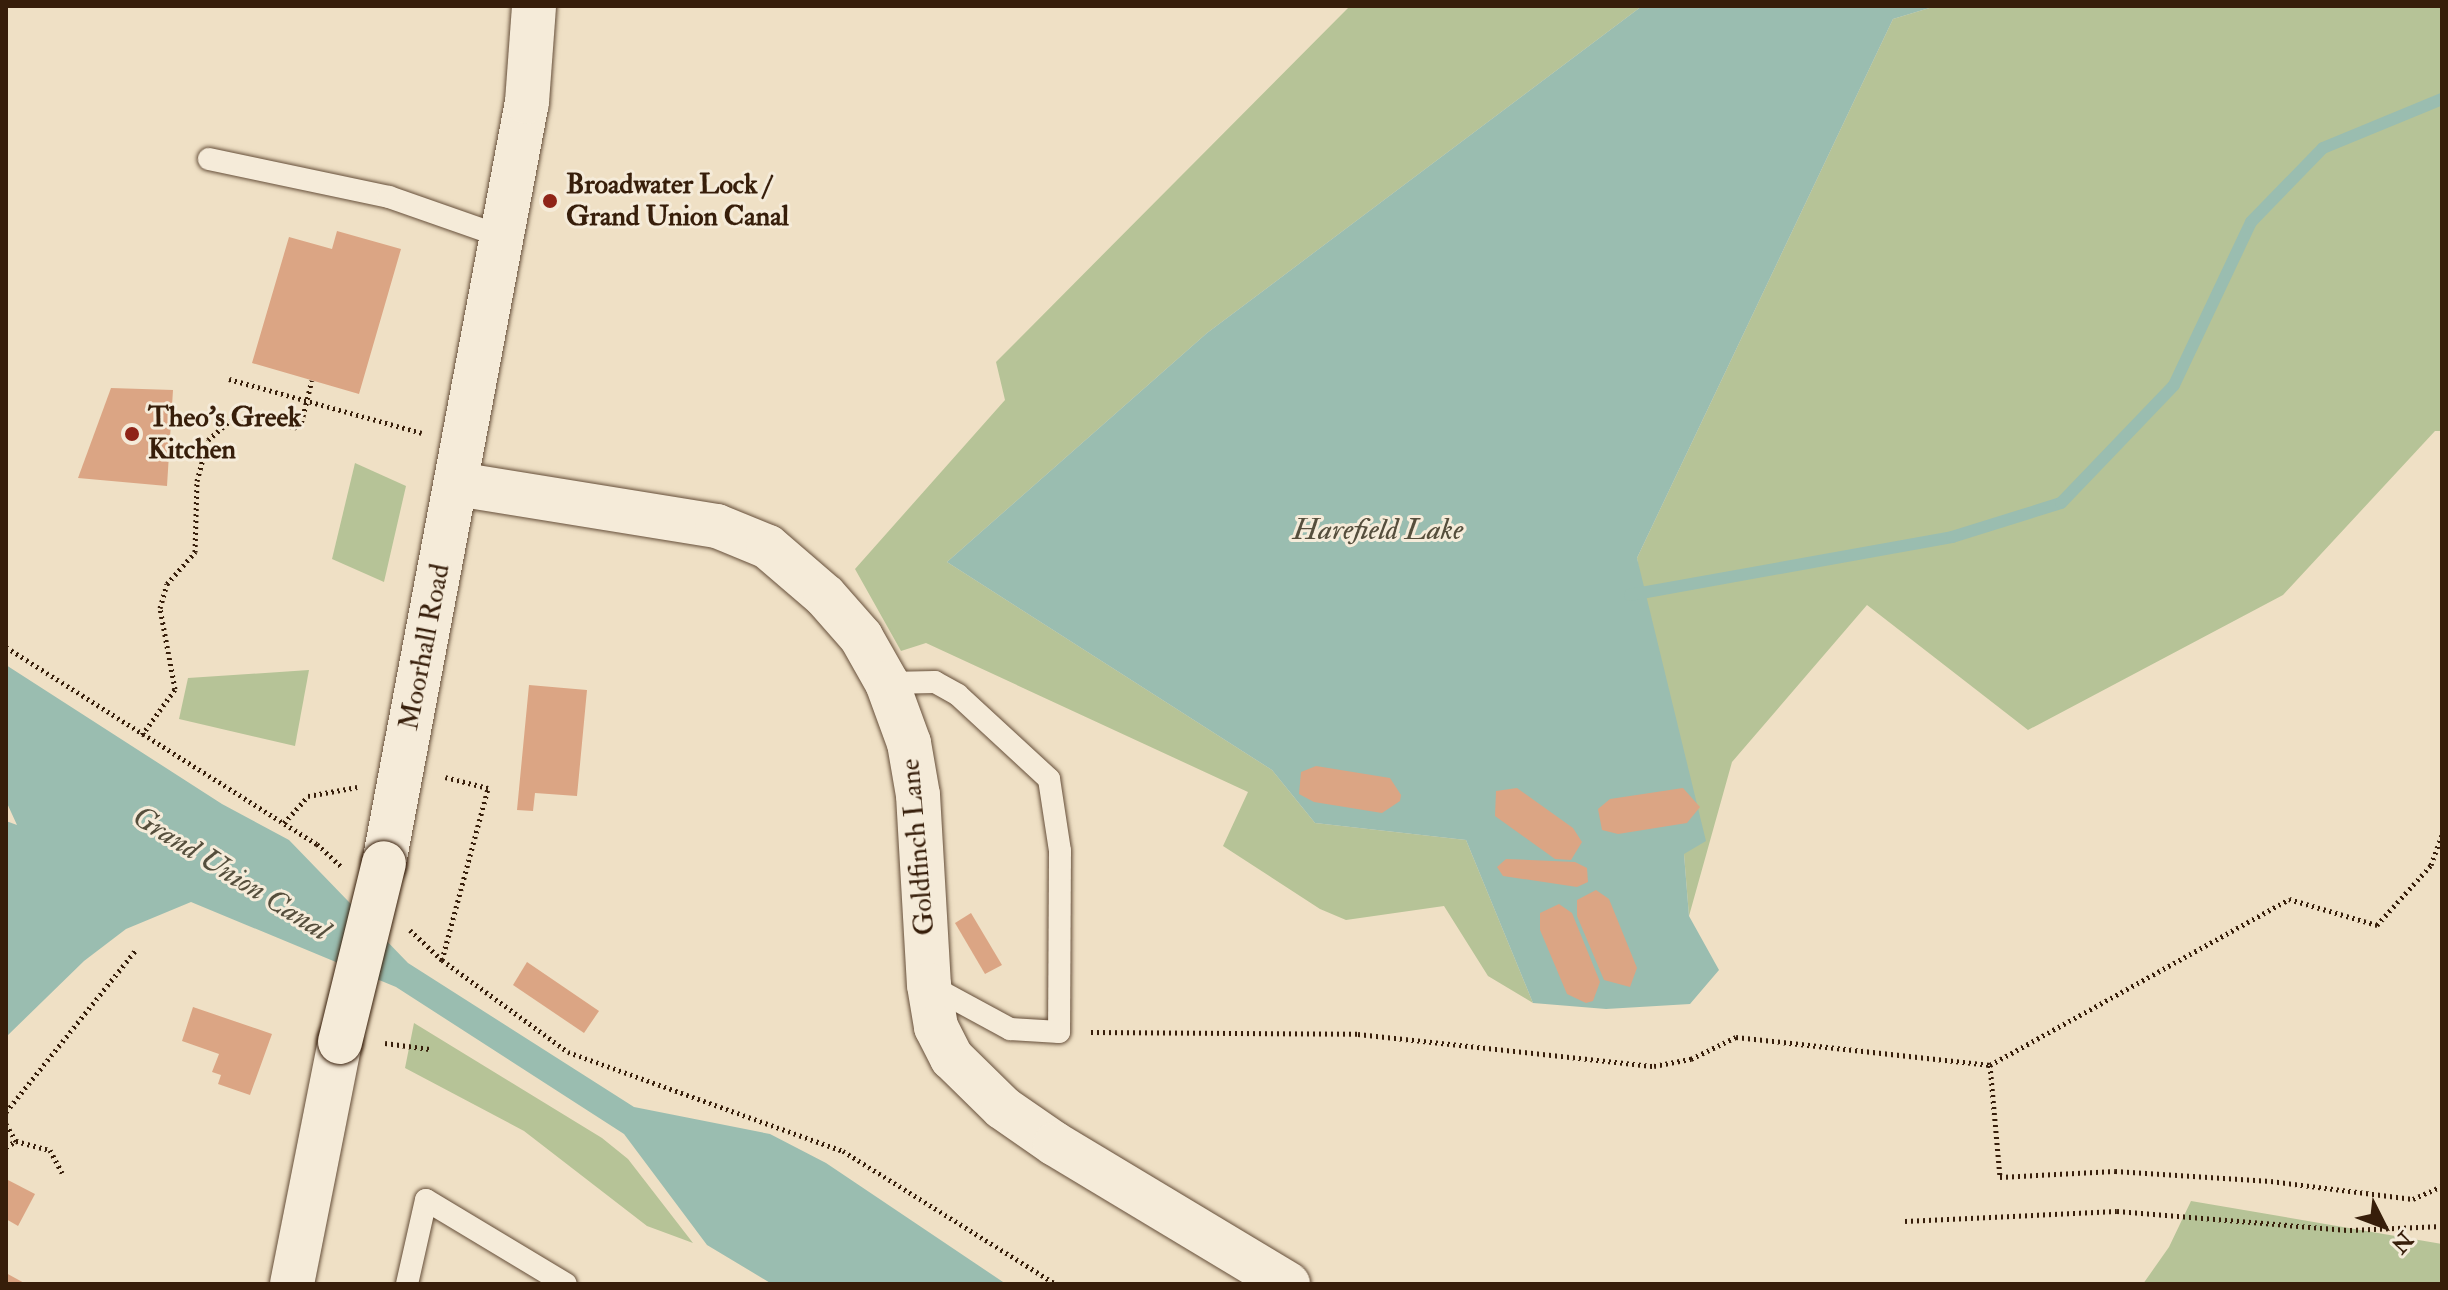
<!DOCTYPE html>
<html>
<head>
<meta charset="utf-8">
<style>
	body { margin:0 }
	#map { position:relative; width:2448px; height:1290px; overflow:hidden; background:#efe0c5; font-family:"IM FELL Double Pica",serif }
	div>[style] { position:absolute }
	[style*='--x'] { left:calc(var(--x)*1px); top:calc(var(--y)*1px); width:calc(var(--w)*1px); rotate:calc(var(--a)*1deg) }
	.green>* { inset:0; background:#b6c397 }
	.water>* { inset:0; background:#9abdb0 }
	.stream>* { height:12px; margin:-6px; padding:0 6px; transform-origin:6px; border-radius:6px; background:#9abdb0 }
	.building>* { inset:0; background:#dba584 }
	.path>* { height:5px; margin-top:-2.5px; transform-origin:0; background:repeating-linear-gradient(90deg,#371e0a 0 2px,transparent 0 6px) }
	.roads { filter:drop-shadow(0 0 2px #654e39) drop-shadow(0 0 2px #654e39) }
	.lane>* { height:22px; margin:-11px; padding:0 11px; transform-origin:11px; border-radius:11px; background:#f5ebd9 }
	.street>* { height:44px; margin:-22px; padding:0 22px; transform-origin:22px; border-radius:22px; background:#f5ebd9 }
	.secondary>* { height:44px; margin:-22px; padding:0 22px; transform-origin:22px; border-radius:22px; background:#f5ebd9 }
	.bridges { filter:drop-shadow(0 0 2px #371e0a) drop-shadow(0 0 2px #371e0a) }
	.secondary-bridge>* { height:44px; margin:-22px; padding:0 22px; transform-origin:22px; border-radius:22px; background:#f5ebd9 }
	.dots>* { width:22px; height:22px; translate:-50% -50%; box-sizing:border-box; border:4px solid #f5ebd9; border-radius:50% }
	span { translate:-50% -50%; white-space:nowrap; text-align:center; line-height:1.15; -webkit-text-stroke:6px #f5ebd9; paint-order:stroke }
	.poi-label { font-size:28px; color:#371e0a; font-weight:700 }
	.left { translate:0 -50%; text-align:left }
	.street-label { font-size:28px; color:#371e0a }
	.water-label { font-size:30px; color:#554e3c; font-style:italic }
	.frame { position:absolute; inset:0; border:8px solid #371e0a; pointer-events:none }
	.north { position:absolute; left:2344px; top:1186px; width:80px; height:80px; -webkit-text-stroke:6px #f5ebd9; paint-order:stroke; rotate:132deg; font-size:22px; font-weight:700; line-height:32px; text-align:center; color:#371e0a }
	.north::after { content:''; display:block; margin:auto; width:28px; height:36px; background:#371e0a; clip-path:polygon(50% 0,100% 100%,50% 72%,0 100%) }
</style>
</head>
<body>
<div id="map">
	<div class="green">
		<div style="clip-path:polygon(1350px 6px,1642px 6px,1207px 333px,947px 562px,1272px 770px,1315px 823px,1466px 840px,1533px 1003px,1488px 976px,1444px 906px,1346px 920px,1320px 909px,1223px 846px,1248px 792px,926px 643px,901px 651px,855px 569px,1005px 400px,996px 362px)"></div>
		<div style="clip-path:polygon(1936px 6px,2442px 6px,2442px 431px,2435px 431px,2283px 595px,2028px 730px,1867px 605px,1732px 762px,1689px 916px,1684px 854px,1637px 558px,1893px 19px)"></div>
		<div style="clip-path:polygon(355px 463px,406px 486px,384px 582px,332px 559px)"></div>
		<div style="clip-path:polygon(309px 670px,295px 746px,179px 719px,188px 678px)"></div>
		<div style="clip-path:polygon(414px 1023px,602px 1138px,628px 1159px,693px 1243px,647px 1226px,524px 1131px,405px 1068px)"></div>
		<div style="clip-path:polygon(2191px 1201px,2442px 1244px,2442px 1284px,2143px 1284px,2169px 1247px)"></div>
	</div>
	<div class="water">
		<div style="clip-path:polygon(1642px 6px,1936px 6px,1893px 19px,1637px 558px,1706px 841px,1684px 854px,1689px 916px,1719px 970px,1690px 1004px,1606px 1009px,1533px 1003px,1466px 840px,1315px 823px,1272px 770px,947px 562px,1207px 333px)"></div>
		<div style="clip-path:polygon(6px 665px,222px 804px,289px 840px,408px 963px,634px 1107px,770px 1134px,826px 1163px,1006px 1284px,772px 1284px,707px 1245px,624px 1134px,396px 987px,191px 902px,126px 929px,84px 961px,6px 1037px,6px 821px,17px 825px,6px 801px)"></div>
	</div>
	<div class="stream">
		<div style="--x:1630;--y:595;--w:327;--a:-10.2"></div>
		<div style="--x:1952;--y:537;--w:114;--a:-17.3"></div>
		<div style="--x:2061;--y:503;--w:163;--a:-46.2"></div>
		<div style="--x:2174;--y:385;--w:180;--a:-64.7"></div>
		<div style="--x:2251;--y:222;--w:103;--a:-45.8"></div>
		<div style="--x:2323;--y:148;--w:129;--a:-22.4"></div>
	</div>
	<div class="building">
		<div style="clip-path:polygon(337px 231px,401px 249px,359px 394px,252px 363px,289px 237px,332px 249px)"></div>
		<div style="clip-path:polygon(111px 388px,173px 390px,167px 486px,78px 478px)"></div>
		<div style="clip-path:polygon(529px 685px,587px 690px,577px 796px,535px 793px,533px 811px,517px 810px)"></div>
		<div style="clip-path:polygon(1316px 766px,1390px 778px,1401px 795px,1400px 801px,1382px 813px,1314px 802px,1299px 794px,1301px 772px)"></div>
		<div style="clip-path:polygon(1517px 788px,1573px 828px,1582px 842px,1571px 860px,1555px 859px,1495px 816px,1496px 791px)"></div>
		<div style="clip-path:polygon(1683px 788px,1700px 807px,1687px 823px,1618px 834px,1602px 830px,1598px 809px,1610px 799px)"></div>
		<div style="clip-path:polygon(1506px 859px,1575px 862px,1587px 868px,1588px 882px,1577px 887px,1503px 876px,1497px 867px)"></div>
		<div style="clip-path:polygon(1596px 890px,1609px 899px,1637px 968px,1630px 987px,1604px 980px,1577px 916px,1577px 900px)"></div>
		<div style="clip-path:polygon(1559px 904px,1572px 913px,1600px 982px,1593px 1001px,1586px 1003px,1567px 994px,1540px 930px,1540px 913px)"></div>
		<div style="clip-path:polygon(971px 913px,1002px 965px,985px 974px,955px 923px)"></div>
		<div style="clip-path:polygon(527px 962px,599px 1011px,584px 1033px,513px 985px)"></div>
		<div style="clip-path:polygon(193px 1007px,272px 1034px,250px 1095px,218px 1084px,221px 1075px,212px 1072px,219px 1054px,182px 1041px)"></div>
		<div style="clip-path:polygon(6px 1179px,35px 1194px,18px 1226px,6px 1219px)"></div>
		<div style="clip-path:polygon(6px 1273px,26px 1284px,6px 1284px)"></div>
	</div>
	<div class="path">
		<div style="--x:229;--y:379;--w:200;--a:15.6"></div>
		<div style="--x:6;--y:647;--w:368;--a:32.4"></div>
		<div style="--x:317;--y:844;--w:33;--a:43"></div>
		<div style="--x:142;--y:735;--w:57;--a:-54.3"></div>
		<div style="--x:175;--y:689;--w:82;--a:-100.5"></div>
		<div style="--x:160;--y:608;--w:25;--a:-74"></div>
		<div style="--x:167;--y:584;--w:43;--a:-48.8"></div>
		<div style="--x:195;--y:552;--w:71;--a:-88.4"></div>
		<div style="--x:197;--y:481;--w:42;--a:-75"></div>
		<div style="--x:208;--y:440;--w:37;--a:-41"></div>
		<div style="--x:236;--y:416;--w:65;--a:10.6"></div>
		<div style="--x:300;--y:428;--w:49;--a:-76"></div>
		<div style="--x:284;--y:823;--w:36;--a:-48"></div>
		<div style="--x:308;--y:796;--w:50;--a:-10.4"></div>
		<div style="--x:410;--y:930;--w:44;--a:43.2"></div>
		<div style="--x:442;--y:960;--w:156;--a:36.1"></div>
		<div style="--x:568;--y:1052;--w:292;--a:19.8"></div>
		<div style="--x:843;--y:1151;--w:251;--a:32"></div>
		<div style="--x:442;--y:960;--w:178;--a:-75"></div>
		<div style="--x:488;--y:788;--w:44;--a:-165.7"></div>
		<div style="--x:1091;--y:1032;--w:267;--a:0.4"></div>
		<div style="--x:1358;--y:1034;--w:298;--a:6.2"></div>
		<div style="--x:1654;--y:1066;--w:38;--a:-11"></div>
		<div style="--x:1691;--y:1059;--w:50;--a:-26.1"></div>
		<div style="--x:1736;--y:1037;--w:256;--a:6.3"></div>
		<div style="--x:1990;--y:1065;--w:342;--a:-29"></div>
		<div style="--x:2289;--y:899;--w:92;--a:16.5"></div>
		<div style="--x:2377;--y:925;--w:81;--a:-48"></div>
		<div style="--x:2431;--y:865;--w:32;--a:-70"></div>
		<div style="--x:385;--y:1043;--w:45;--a:7.6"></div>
		<div style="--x:1990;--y:1065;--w:112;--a:84.9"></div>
		<div style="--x:2000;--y:1177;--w:115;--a:-3"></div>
		<div style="--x:2115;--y:1171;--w:156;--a:3.7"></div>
		<div style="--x:2271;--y:1181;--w:143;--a:7.2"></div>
		<div style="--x:2413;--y:1199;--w:32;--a:-24"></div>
		<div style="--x:6;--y:1112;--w:208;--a:-51.3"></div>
		<div style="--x:6;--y:1124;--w:20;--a:60"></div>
		<div style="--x:6;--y:1147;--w:12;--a:-31"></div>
		<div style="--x:16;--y:1141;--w:35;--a:15"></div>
		<div style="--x:50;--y:1150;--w:26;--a:62"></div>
		<div style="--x:1905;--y:1221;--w:212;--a:-2.7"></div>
		<div style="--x:2117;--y:1211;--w:234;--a:4.7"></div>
		<div style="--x:2350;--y:1230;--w:92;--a:-2.5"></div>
	</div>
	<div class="roads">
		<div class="lane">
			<div style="--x:209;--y:159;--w:184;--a:11.9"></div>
			<div style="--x:389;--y:197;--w:121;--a:19.3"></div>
			<div style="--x:887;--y:683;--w:48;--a:-1.2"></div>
			<div style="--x:935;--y:682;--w:26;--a:29"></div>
			<div style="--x:958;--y:695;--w:124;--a:42.7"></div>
			<div style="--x:1049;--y:779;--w:73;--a:81.3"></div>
			<div style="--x:1060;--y:851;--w:181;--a:90.3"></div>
			<div style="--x:1059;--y:1032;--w:49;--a:-176.5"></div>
			<div style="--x:1010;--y:1029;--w:92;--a:-151.5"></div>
			<div style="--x:407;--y:1284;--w:86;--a:-77.3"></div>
			<div style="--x:426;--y:1200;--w:163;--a:31"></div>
		</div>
		<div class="street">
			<div style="--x:457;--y:484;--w:263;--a:9.2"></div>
			<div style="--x:717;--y:526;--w:55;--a:22.4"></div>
			<div style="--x:768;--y:547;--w:75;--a:40.7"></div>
			<div style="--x:825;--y:596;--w:55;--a:48.7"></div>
			<div style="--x:861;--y:637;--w:53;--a:60.5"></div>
			<div style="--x:887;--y:683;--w:64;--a:69.9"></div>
			<div style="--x:909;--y:743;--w:53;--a:80.2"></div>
			<div style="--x:918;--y:795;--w:190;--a:86.7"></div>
			<div style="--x:929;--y:985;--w:43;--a:80.5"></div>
			<div style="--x:936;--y:1027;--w:35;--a:63"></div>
			<div style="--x:952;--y:1058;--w:71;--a:44.4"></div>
			<div style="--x:1003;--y:1108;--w:63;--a:34.7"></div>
			<div style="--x:1055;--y:1144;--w:272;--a:31"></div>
		</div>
		<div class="secondary">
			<div style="--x:384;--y:863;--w:774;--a:-79.36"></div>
			<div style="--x:527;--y:102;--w:96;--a:-85.8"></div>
			<div style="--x:292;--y:1284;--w:247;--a:-78.8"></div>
		</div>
	</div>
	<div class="bridges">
		<div class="secondary-bridge">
			<div style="--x:340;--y:1042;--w:184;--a:-76.2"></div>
		</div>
	</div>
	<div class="dots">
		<div style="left:550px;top:201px;background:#8f2418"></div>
		<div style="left:132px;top:434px;background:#8f2418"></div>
	</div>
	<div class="poi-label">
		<span class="left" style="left:566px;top:201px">Broadwater Lock /<br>Grand Union Canal</span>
		<span class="left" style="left:148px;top:434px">Theo's Greek<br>Kitchen</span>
	</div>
	<div class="street-label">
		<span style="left:425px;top:647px;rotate:-79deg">Moorhall Road</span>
		<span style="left:918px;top:847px;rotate:-95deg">Goldfinch Lane</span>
	</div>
	<div class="water-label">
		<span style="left:1378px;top:530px">Harefield Lake</span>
		<span style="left:231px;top:874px;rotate:32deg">Grand Union Canal</span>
	</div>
	<div class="frame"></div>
	<div class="north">N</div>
</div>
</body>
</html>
